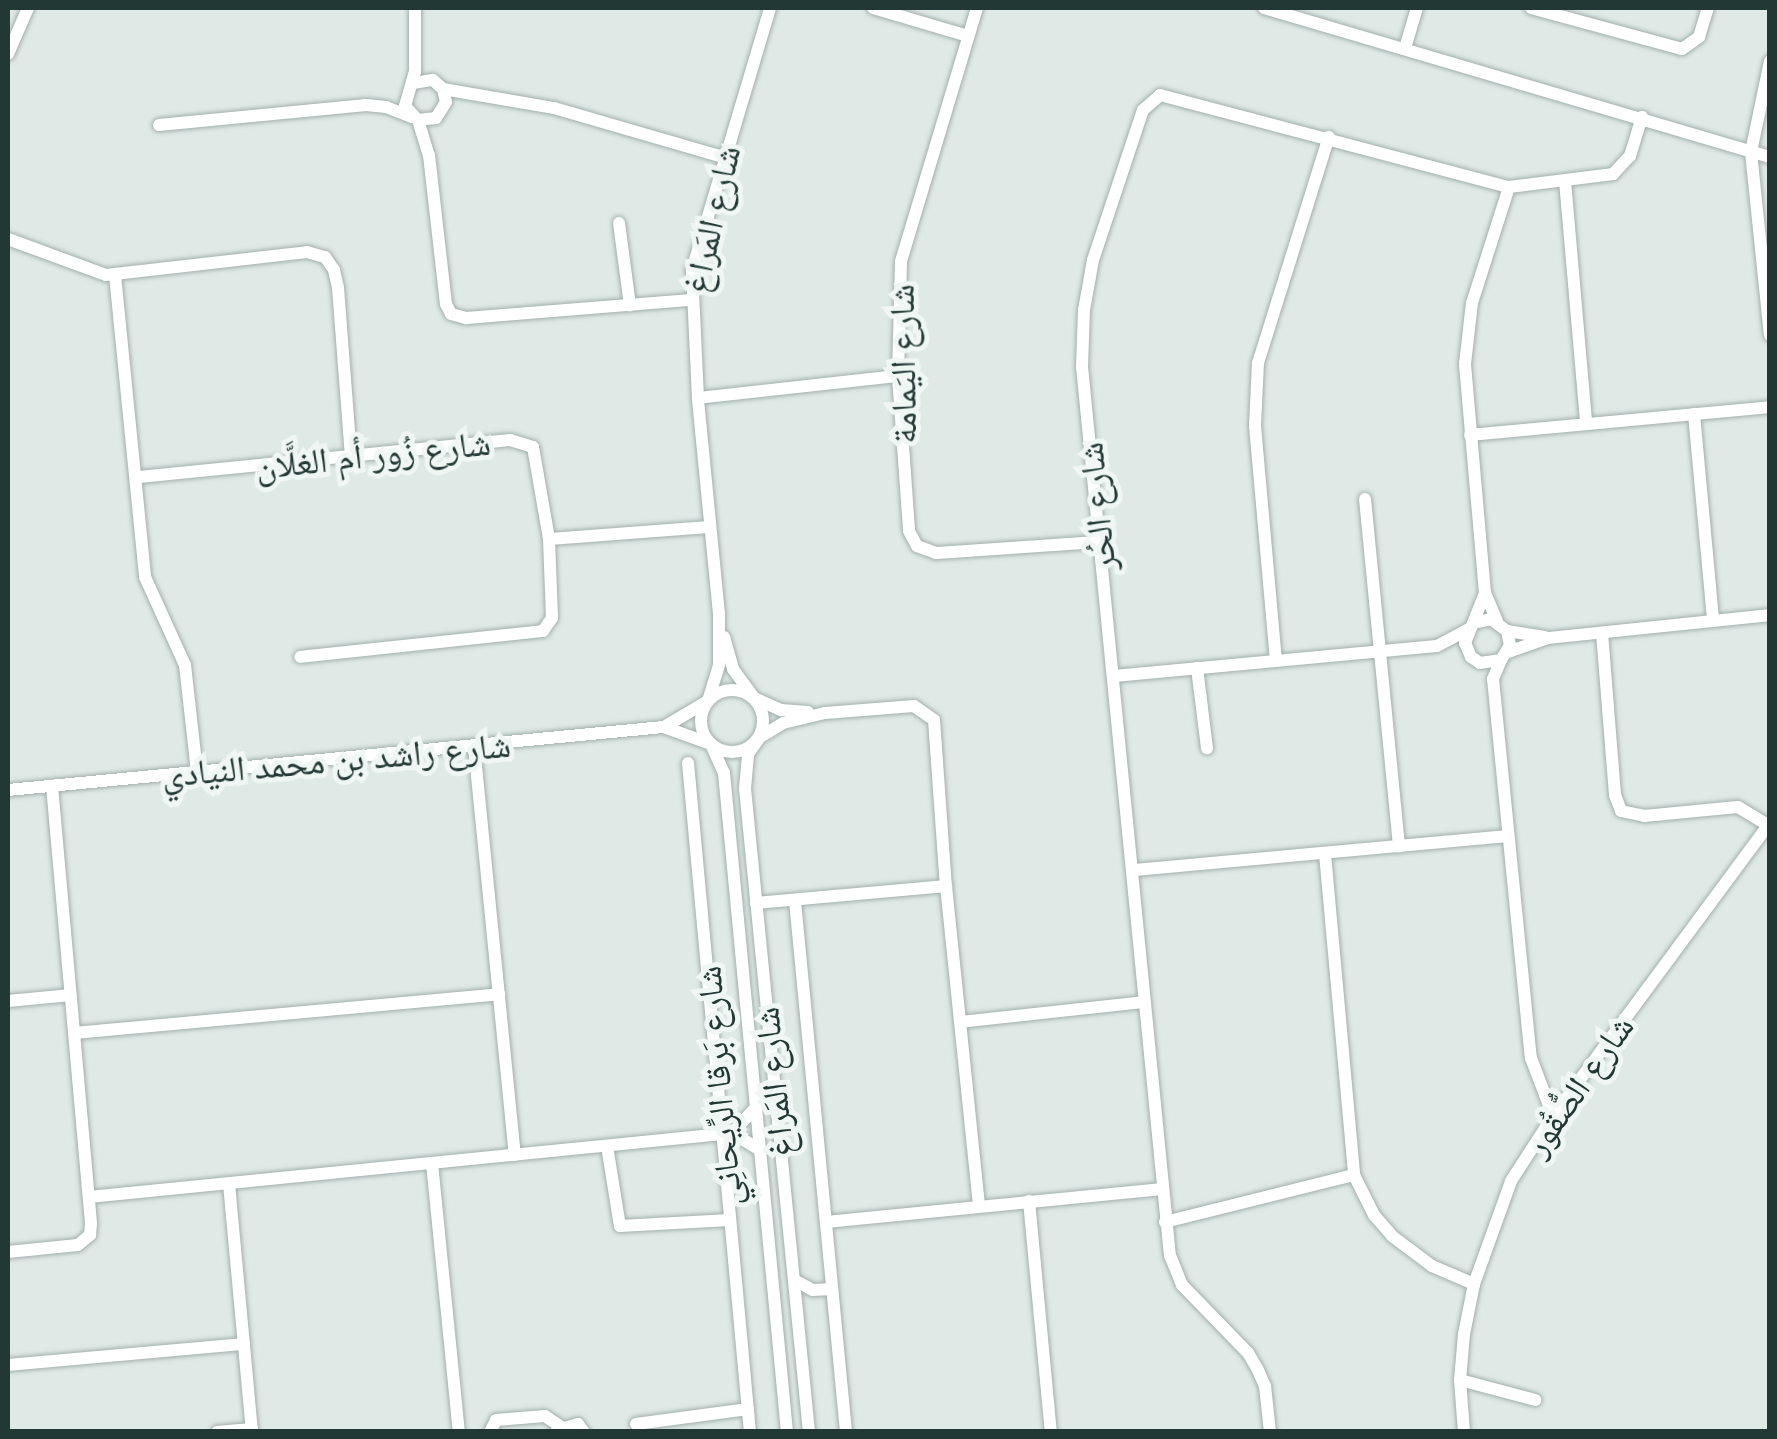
<!DOCTYPE html>
<html>
<head>
<meta charset="utf-8">
<style>
	body { margin:0 }
	#map { position:relative; width:1777px; height:1439px; overflow:hidden; background:#dfe9e6; font-family:Quicksand,"Noto Naskh Arabic",sans-serif }
	div>[style] { position:absolute }
	[style*='--x'] { left:calc(var(--x)*1px); top:calc(var(--y)*1px); width:calc(var(--w)*1px); rotate:calc(var(--a)*1deg) }
	.roads { filter:drop-shadow(0 0 2px #a2b0ad) drop-shadow(0 0 2px #a2b0ad) }
	.minor>* { height:12px; margin:-6px; padding:0 6px; transform-origin:6px; border-radius:6px; background:#fff }
	.minor>.ring { margin:-6px; padding:0; box-sizing:content-box; background:none; border:12px solid #fff; border-radius:50% }
	span { translate:-50% -50%; white-space:nowrap; text-align:center; line-height:1.15; -webkit-text-stroke:10px #eff6f3; paint-order:stroke }
	.street-label { font-size:35px; color:#213834 }
	.frame { position:absolute; inset:0; border:10px solid #213834; pointer-events:none }
</style>
</head>
<body>
<div id="map">
	<div class="roads">
		<div class="minor">
			<div style="--x:873;--y:8;--w:99;--a:16.4"></div>
			<div style="--x:977;--y:8;--w:265;--a:106.7"></div>
			<div style="--x:901;--y:262;--w:114;--a:91.5"></div>
			<div style="--x:898;--y:376;--w:155;--a:85.9"></div>
			<div style="--x:909;--y:531;--w:17;--a:62"></div>
			<div style="--x:917;--y:546;--w:20;--a:20"></div>
			<div style="--x:936;--y:553;--w:163;--a:-3.9"></div>
			<div style="--x:1264;--y:8;--w:527;--a:16.41"></div>
			<div style="--x:1531;--y:8;--w:156;--a:15.2"></div>
			<div style="--x:1682;--y:49;--w:21;--a:-35"></div>
			<div style="--x:1699;--y:37;--w:30;--a:-73"></div>
			<div style="--x:1405;--y:48;--w:42;--a:-73.3"></div>
			<div style="--x:8;--y:54;--w:50;--a:-66.5"></div>
			<div style="--x:1770;--y:61;--w:93;--a:101.8"></div>
			<div style="--x:1751;--y:152;--w:184;--a:84.1"></div>
			<div style="--x:413;--y:83;--w:20;--a:-9"></div>
			<div style="--x:433;--y:80;--w:13;--a:42"></div>
			<div style="--x:443;--y:89;--w:13;--a:77"></div>
			<div style="--x:446;--y:102;--w:19;--a:122"></div>
			<div style="--x:436;--y:118;--w:18;--a:174"></div>
			<div style="--x:418;--y:120;--w:19;--a:-133"></div>
			<div style="--x:405;--y:106;--w:35;--a:-74"></div>
			<div style="--x:415;--y:72;--w:64;--a:-90"></div>
			<div style="--x:443;--y:89;--w:113;--a:9.7"></div>
			<div style="--x:554;--y:108;--w:176;--a:16.2"></div>
			<div style="--x:418;--y:120;--w:37;--a:73"></div>
			<div style="--x:429;--y:155;--w:150;--a:83.5"></div>
			<div style="--x:446;--y:304;--w:11;--a:63"></div>
			<div style="--x:451;--y:314;--w:16;--a:15"></div>
			<div style="--x:466;--y:318;--w:226;--a:-4.6"></div>
			<div style="--x:159;--y:125;--w:208;--a:-5.5"></div>
			<div style="--x:366;--y:105;--w:20;--a:6"></div>
			<div style="--x:386;--y:107;--w:28;--a:21"></div>
			<div style="--x:1565;--y:181;--w:242;--a:85"></div>
			<div style="--x:619;--y:223;--w:83;--a:82.4"></div>
			<div style="--x:8;--y:239;--w:104;--a:20.2"></div>
			<div style="--x:106;--y:275;--w:202;--a:-6.5"></div>
			<div style="--x:307;--y:252;--w:19;--a:16"></div>
			<div style="--x:325;--y:257;--w:16;--a:55"></div>
			<div style="--x:334;--y:270;--w:18;--a:77"></div>
			<div style="--x:338;--y:288;--w:169;--a:85.6"></div>
			<div style="--x:115;--y:275;--w:303;--a:84.3"></div>
			<div style="--x:145;--y:577;--w:97;--a:65.6"></div>
			<div style="--x:185;--y:665;--w:108;--a:83.6"></div>
			<div style="--x:698;--y:398;--w:201;--a:-6.3"></div>
			<div style="--x:1694;--y:414;--w:207;--a:84.7"></div>
			<div style="--x:1470;--y:435;--w:301;--a:-5.3"></div>
			<div style="--x:139;--y:477;--w:373;--a:-5.7"></div>
			<div style="--x:510;--y:440;--w:24;--a:17"></div>
			<div style="--x:533;--y:447;--w:93;--a:80.1"></div>
			<div style="--x:549;--y:539;--w:79;--a:87.8"></div>
			<div style="--x:552;--y:618;--w:16;--a:125"></div>
			<div style="--x:543;--y:631;--w:244;--a:173.9"></div>
			<div style="--x:1365;--y:499;--w:349;--a:84.4"></div>
			<div style="--x:549;--y:539;--w:161;--a:-4.3"></div>
			<div style="--x:1497;--y:621;--w:30;--a:-113"></div>
			<div style="--x:1485;--y:593;--w:230;--a:-95"></div>
			<div style="--x:1465;--y:364;--w:61;--a:-83.5"></div>
			<div style="--x:1472;--y:303;--w:122;--a:-72.3"></div>
			<div style="--x:1474;--y:623;--w:17;--a:-13"></div>
			<div style="--x:1491;--y:619;--w:20;--a:37"></div>
			<div style="--x:1507;--y:631;--w:14;--a:78"></div>
			<div style="--x:1510;--y:645;--w:17;--a:121"></div>
			<div style="--x:1501;--y:660;--w:21;--a:172"></div>
			<div style="--x:1480;--y:663;--w:11;--a:-146"></div>
			<div style="--x:1471;--y:657;--w:15;--a:-113"></div>
			<div style="--x:1465;--y:643;--w:54;--a:-68.2"></div>
			<div style="--x:1507;--y:631;--w:38;--a:9"></div>
			<div style="--x:1602;--y:633;--w:163;--a:85.4"></div>
			<div style="--x:1615;--y:795;--w:17;--a:69"></div>
			<div style="--x:1621;--y:811;--w:24;--a:12"></div>
			<div style="--x:1644;--y:816;--w:94;--a:-5.5"></div>
			<div style="--x:1738;--y:807;--w:35;--a:31"></div>
			<div style="--x:724;--y:637;--w:33;--a:74"></div>
			<div style="--x:733;--y:669;--w:36;--a:54"></div>
			<div style="--x:754;--y:698;--w:30;--a:24"></div>
			<div style="--x:781;--y:710;--w:27;--a:4"></div>
			<div style="--x:1508;--y:652;--w:42;--a:-19.3"></div>
			<div style="--x:1548;--y:638;--w:223;--a:-5.9"></div>
			<div style="--x:1501;--y:660;--w:21;--a:113"></div>
			<div style="--x:1493;--y:679;--w:381;--a:84.3"></div>
			<div style="--x:1531;--y:1058;--w:62;--a:69.2"></div>
			<div style="--x:1276;--y:661;--w:236;--a:-95.1"></div>
			<div style="--x:1255;--y:426;--w:63;--a:-87.3"></div>
			<div style="--x:1258;--y:363;--w:237;--a:-72.6"></div>
			<div style="--x:1197;--y:668;--w:81;--a:82.9"></div>
			<div style="--x:1114;--y:676;--w:324;--a:-5.3"></div>
			<div style="--x:1437;--y:646;--w:36;--a:-28"></div>
			<div class="ring" style="left:701px;top:690px;width:50px;height:50px"></div>
			<div style="--x:664;--y:727;--w:50;--a:19.9"></div>
			<div style="--x:711;--y:744;--w:32;--a:66"></div>
			<div style="--x:724;--y:773;--w:662;--a:84.54"></div>
			<div style="--x:474;--y:746;--w:411;--a:84.3"></div>
			<div style="--x:688;--y:763;--w:672;--a:84.71"></div>
			<div style="--x:8;--y:790;--w:659;--a:-5.49"></div>
			<div style="--x:664;--y:727;--w:51;--a:-30.6"></div>
			<div style="--x:708;--y:701;--w:39;--a:-73"></div>
			<div style="--x:719;--y:664;--w:50;--a:-90"></div>
			<div style="--x:719;--y:614;--w:217;--a:-95.6"></div>
			<div style="--x:698;--y:398;--w:128;--a:-92.7"></div>
			<div style="--x:692;--y:270;--w:273;--a:-73.4"></div>
			<div style="--x:1325;--y:854;--w:322;--a:84.8"></div>
			<div style="--x:1354;--y:1175;--w:45;--a:63.4"></div>
			<div style="--x:1374;--y:1215;--w:28;--a:49"></div>
			<div style="--x:1392;--y:1236;--w:50;--a:36.9"></div>
			<div style="--x:1432;--y:1266;--w:46;--a:23.2"></div>
			<div style="--x:1135;--y:870;--w:374;--a:-5.2"></div>
			<div style="--x:795;--y:901;--w:533;--a:84.51"></div>
			<div style="--x:756;--y:903;--w:191;--a:-5.1"></div>
			<div style="--x:8;--y:1001;--w:63;--a:-5.4"></div>
			<div style="--x:960;--y:1022;--w:185;--a:-6.2"></div>
			<div style="--x:74;--y:1033;--w:427;--a:-5.2"></div>
			<div style="--x:732;--y:1133;--w:34;--a:-47"></div>
			<div style="--x:607;--y:1146;--w:81;--a:80.8"></div>
			<div style="--x:620;--y:1226;--w:110;--a:-3.1"></div>
			<div style="--x:432;--y:1163;--w:270;--a:84.3"></div>
			<div style="--x:229;--y:1184;--w:249;--a:84.7"></div>
			<div style="--x:89;--y:1197;--w:646;--a:-5.68"></div>
			<div style="--x:732;--y:1133;--w:33;--a:31"></div>
			<div style="--x:1029;--y:1201;--w:232;--a:84.6"></div>
			<div style="--x:826;--y:1222;--w:338;--a:-5.6"></div>
			<div style="--x:1165;--y:1222;--w:195;--a:-14"></div>
			<div style="--x:8;--y:1252;--w:70;--a:-5.7"></div>
			<div style="--x:78;--y:1245;--w:16;--a:-40"></div>
			<div style="--x:90;--y:1235;--w:12;--a:-85"></div>
			<div style="--x:91;--y:1223;--w:439;--a:-95.1"></div>
			<div style="--x:794;--y:1280;--w:21;--a:28"></div>
			<div style="--x:813;--y:1290;--w:19;--a:-3"></div>
			<div style="--x:8;--y:1365;--w:237;--a:-5.1"></div>
			<div style="--x:1460;--y:1380;--w:78;--a:14.9"></div>
			<div style="--x:636;--y:1424;--w:113;--a:-7.6"></div>
			<div style="--x:557;--y:1430;--w:22;--a:-16"></div>
			<div style="--x:578;--y:1424;--w:10;--a:53"></div>
			<div style="--x:217;--y:1432;--w:35;--a:-5"></div>
			<div style="--x:490;--y:1432;--w:13;--a:-63"></div>
			<div style="--x:496;--y:1420;--w:49;--a:-4.7"></div>
			<div style="--x:545;--y:1416;--w:18;--a:34"></div>
			<div style="--x:809;--y:1432;--w:646;--a:-95.68"></div>
			<div style="--x:745;--y:789;--w:35;--a:-85"></div>
			<div style="--x:748;--y:754;--w:21;--a:-55"></div>
			<div style="--x:760;--y:737;--w:27;--a:-31"></div>
			<div style="--x:783;--y:723;--w:43;--a:-13.4"></div>
			<div style="--x:825;--y:713;--w:89;--a:-4.5"></div>
			<div style="--x:914;--y:706;--w:24;--a:35"></div>
			<div style="--x:934;--y:720;--w:166;--a:85.9"></div>
			<div style="--x:946;--y:886;--w:322;--a:84.1"></div>
			<div style="--x:1270;--y:1432;--w:46;--a:-96.2"></div>
			<div style="--x:1265;--y:1386;--w:17;--a:-114"></div>
			<div style="--x:1258;--y:1370;--w:20;--a:-120"></div>
			<div style="--x:1248;--y:1353;--w:95;--a:-134.1"></div>
			<div style="--x:1182;--y:1285;--w:31;--a:-112"></div>
			<div style="--x:1170;--y:1256;--w:893;--a:-95.65"></div>
			<div style="--x:1082;--y:367;--w:57;--a:-88"></div>
			<div style="--x:1084;--y:310;--w:51;--a:-79.8"></div>
			<div style="--x:1093;--y:260;--w:158;--a:-71.6"></div>
			<div style="--x:1143;--y:110;--w:23;--a:-41"></div>
			<div style="--x:1160;--y:95;--w:361;--a:14.8"></div>
			<div style="--x:1509;--y:187;--w:105;--a:-7.1"></div>
			<div style="--x:1613;--y:174;--w:25;--a:-47"></div>
			<div style="--x:1630;--y:156;--w:41;--a:-72.9"></div>
			<div style="--x:1464;--y:1432;--w:52;--a:-94.4"></div>
			<div style="--x:1460;--y:1380;--w:46;--a:-85"></div>
			<div style="--x:1464;--y:1334;--w:51;--a:-78.7"></div>
			<div style="--x:1474;--y:1284;--w:109;--a:-70.2"></div>
			<div style="--x:1511;--y:1181;--w:77;--a:-57.1"></div>
			<div style="--x:1553;--y:1116;--w:365;--a:-53.5"></div>
		</div>
	</div>
	<div class="street-label">
		<span style="left:711px;top:219px;rotate:-77deg">شارع المَراغ</span>
		<span style="left:902px;top:364px;rotate:-91deg">شارع اليَمامة</span>
		<span style="left:373px;top:454px;rotate:-6deg">شارع زُور أم الغلَّان</span>
		<span style="left:1096px;top:507px;rotate:-96deg">شارع الحُر</span>
		<span style="left:336px;top:759px;rotate:-5deg">شارع راشد بن محمد النيادي</span>
		<span style="left:773px;top:1082px;rotate:-96deg">شارع المَراغ</span>
		<span style="left:1578px;top:1085px;rotate:-55deg">شارع الصُّقُور</span>
		<span style="left:718px;top:1086px;rotate:-95deg">شارع بَرقا الرِّيحانِي</span>
	</div>
	<div class="frame"></div>
</div>
</body>
</html>
